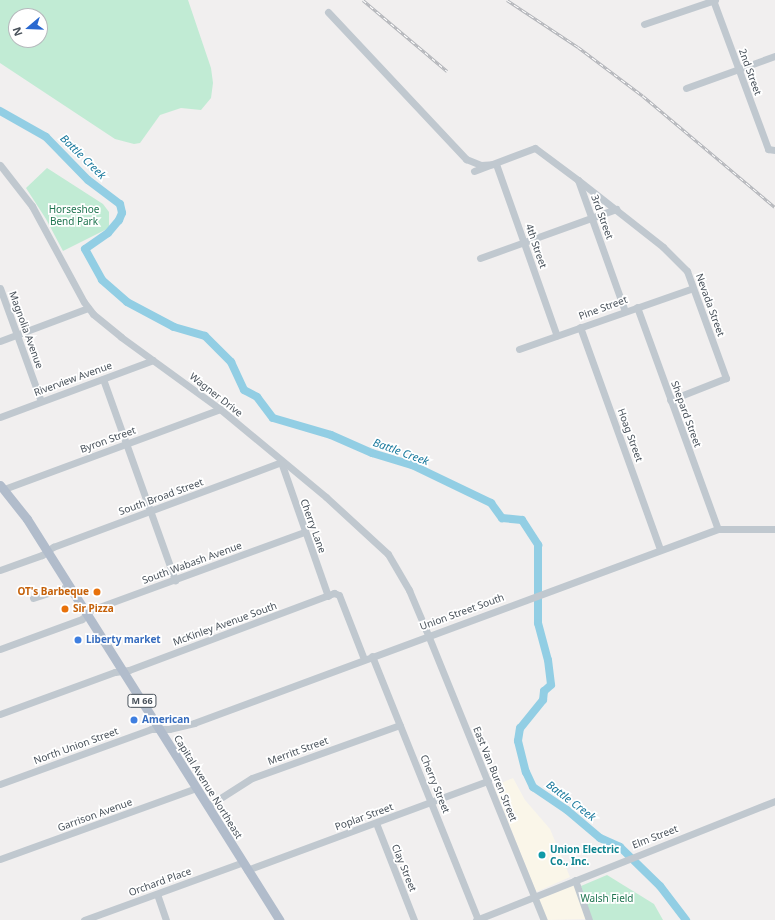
<!DOCTYPE html>
<html>
<head>
<meta charset="utf-8">
<style>
	body { margin:0 }
	#map { position:relative; width:775px; height:920px; overflow:hidden; background:#f1efef; font-family:"Noto Sans",sans-serif }
	div>[style] { position:absolute }
	[style*='--x'] { left:calc(var(--x)*1px); top:calc(var(--y)*1px); width:calc(var(--w)*1px); rotate:calc(var(--a)*1deg) }
	.commercial>* { inset:0; background:#faf6e9 }
	.green>* { inset:0; background:#c1ebd4 }
	.river>* { height:8px; margin:-4px; padding:0 4px; transform-origin:4px; border-radius:4px; background:#92cee4 }
	.minor>* { height:7px; margin:-3.5px; padding:0 3.5px; transform-origin:3.5px; border-radius:3.5px; background:#c0c8cf }
	.major>* { height:9px; margin:-4.5px; padding:0 4.5px; transform-origin:4.5px; border-radius:4.5px; background:#b1bccb }
	.rail>* { height:3px; margin-top:-1.5px; transform-origin:0; background:repeating-linear-gradient(90deg,#fff 0 4.5px,#b1b3b8 0 9px); box-sizing:border-box; border-block:1px solid #b1b3b8 }
	.dots>* { width:11px; height:11px; translate:-50% -50%; box-sizing:border-box; border:2px solid #fff; border-radius:50% }
	span { translate:-50% -50%; white-space:nowrap; text-align:center; line-height:1.15; -webkit-text-stroke:3.5px #fff; paint-order:stroke }
	.shield-label span { padding:1px 3px; background:#fff; border:1px solid; border-radius:3px; -webkit-text-stroke-width:0 }
	.shield-label { font-size:9px; color:#48515a; font-weight:700 }
	.street-label { font-size:10px; color:#48515a }
	.park-label { font-size:10px; color:#1f7550 }
	.food-label { font-size:10px; color:#c56008; font-weight:700 }
	.right { translate:-100% -50%; text-align:right }
	.left { translate:0 -50%; text-align:left }
	.shop-label { font-size:10px; color:#366cbe; font-weight:700 }
	.culture-label { font-size:10px; color:#0d838f; font-weight:700 }
	.water-label { font-size:11px; color:#19799d; font-style:italic }
	.north { position:absolute; left:8px; top:8px; width:40px; height:40px; box-sizing:border-box; background:#fff; border:1px solid #b6b9bd; border-radius:50%; rotate:251deg; font-size:11px; font-weight:700; line-height:16px; text-align:center; color:#48515a }
	.north::after { content:''; display:block; margin:auto; width:14px; height:18px; background:#2968d0; clip-path:polygon(50% 0,100% 100%,50% 72%,0 100%) }
</style>
</head>
<body>
<div id="map">
	<div class="commercial">
		<div style="clip-path:polygon(513px 778px,525px 800px,550px 829px,570px 877px,536px 892px,494px 786px)"></div>
		<div style="clip-path:polygon(574px 885px,586px 919px,547px 920px,539px 899px)"></div>
	</div>
	<div class="green">
		<div style="clip-path:polygon(evenodd,0 0,188px 0,211px 68px,213px 83px,211px 98px,201px 110px,181px 108px,160px 115px,140px 143px,134px 144px,115px 139px,0 63px,0 0,16px 16px,40px 16px,40px 40px,16px 40px,16px 16px)"></div>
		<div style="clip-path:polygon(47px 168px,103px 204px,109px 212px,109px 228px,63px 251px,46px 219px,26px 188px)"></div>
		<div style="clip-path:polygon(607px 875px,654px 904px,663px 920px,592px 920px,581px 886px)"></div>
	</div>
	<div class="river">
		<div style="--x:0;--y:111;--w:53;--a:29.5"></div>
		<div style="--x:46;--y:137;--w:60;--a:45.7"></div>
		<div style="--x:88;--y:180;--w:40;--a:37"></div>
		<div style="--x:120;--y:204;--w:9;--a:77"></div>
		<div style="--x:122;--y:213;--w:8;--a:113"></div>
		<div style="--x:119;--y:220;--w:17;--a:130"></div>
		<div style="--x:108;--y:233;--w:28;--a:145"></div>
		<div style="--x:85;--y:249;--w:35;--a:61"></div>
		<div style="--x:102;--y:280;--w:33;--a:41"></div>
		<div style="--x:127;--y:302;--w:53;--a:28"></div>
		<div style="--x:174;--y:327;--w:32;--a:16"></div>
		<div style="--x:205;--y:336;--w:37;--a:45"></div>
		<div style="--x:231;--y:362;--w:31;--a:65"></div>
		<div style="--x:244;--y:390;--w:15;--a:28"></div>
		<div style="--x:257;--y:397;--w:26;--a:53"></div>
		<div style="--x:273;--y:418;--w:60;--a:16.3"></div>
		<div style="--x:331;--y:435;--w:45;--a:23.7"></div>
		<div style="--x:372;--y:453;--w:42;--a:16.7"></div>
		<div style="--x:412;--y:465;--w:88;--a:25.7"></div>
		<div style="--x:491;--y:503;--w:19;--a:54"></div>
		<div style="--x:502;--y:518;--w:20;--a:6"></div>
		<div style="--x:522;--y:520;--w:30;--a:57"></div>
		<div style="--x:538;--y:545;--w:78;--a:90"></div>
		<div style="--x:538;--y:623;--w:38;--a:75"></div>
		<div style="--x:548;--y:660;--w:25;--a:83"></div>
		<div style="--x:551;--y:685;--w:9;--a:139"></div>
		<div style="--x:544;--y:691;--w:9;--a:96"></div>
		<div style="--x:543;--y:700;--w:36;--a:129"></div>
		<div style="--x:520;--y:728;--w:13;--a:99"></div>
		<div style="--x:518;--y:741;--w:32;--a:76"></div>
		<div style="--x:526;--y:772;--w:17;--a:65"></div>
		<div style="--x:533;--y:787;--w:41;--a:34.1"></div>
		<div style="--x:567;--y:810;--w:43;--a:40.3"></div>
		<div style="--x:600;--y:838;--w:22;--a:24"></div>
		<div style="--x:620;--y:847;--w:56;--a:44.3"></div>
		<div style="--x:660;--y:886;--w:43;--a:52.6"></div>
	</div>
	<div class="minor">
		<div style="--x:713;--y:0;--w:159;--a:69.7"></div>
		<div style="--x:768;--y:149;--w:7;--a:8"></div>
		<div style="--x:328;--y:12;--w:202;--a:46.8"></div>
		<div style="--x:466;--y:159;--w:16;--a:22"></div>
		<div style="--x:481;--y:165;--w:15;--a:-4"></div>
		<div style="--x:496;--y:164;--w:182;--a:70.5"></div>
		<div style="--x:644;--y:24;--w:75;--a:-18.7"></div>
		<div style="--x:686;--y:88;--w:95;--a:-19.8"></div>
		<div style="--x:0;--y:165;--w:52;--a:52"></div>
		<div style="--x:32;--y:206;--w:109;--a:61.6"></div>
		<div style="--x:84;--y:302;--w:15;--a:53"></div>
		<div style="--x:93;--y:314;--w:36;--a:39"></div>
		<div style="--x:121;--y:337;--w:122;--a:36"></div>
		<div style="--x:220;--y:409;--w:138;--a:39.7"></div>
		<div style="--x:326;--y:497;--w:84;--a:42.6"></div>
		<div style="--x:388;--y:554;--w:42;--a:59.7"></div>
		<div style="--x:409;--y:590;--w:43;--a:67"></div>
		<div style="--x:426;--y:630;--w:313;--a:67.9"></div>
		<div style="--x:474;--y:171;--w:65;--a:-20.7"></div>
		<div style="--x:535;--y:148;--w:54;--a:36.7"></div>
		<div style="--x:578;--y:180;--w:139;--a:70.3"></div>
		<div style="--x:578;--y:180;--w:108;--a:38.2"></div>
		<div style="--x:663;--y:247;--w:34;--a:45"></div>
		<div style="--x:687;--y:271;--w:114;--a:70"></div>
		<div style="--x:726;--y:378;--w:60;--a:158.6"></div>
		<div style="--x:480;--y:258;--w:145;--a:-19.8"></div>
		<div style="--x:0;--y:288;--w:120;--a:70.1"></div>
		<div style="--x:637;--y:307;--w:236;--a:70"></div>
		<div style="--x:580;--y:327;--w:236;--a:70.2"></div>
		<div style="--x:0;--y:341;--w:94;--a:-20.6"></div>
		<div style="--x:519;--y:349;--w:184;--a:-19.3"></div>
		<div style="--x:103;--y:379;--w:214;--a:70.3"></div>
		<div style="--x:0;--y:417;--w:163;--a:-20.4"></div>
		<div style="--x:281;--y:462;--w:142;--a:70.7"></div>
		<div style="--x:4;--y:489;--w:230;--a:-20.3"></div>
		<div style="--x:0;--y:570;--w:45;--a:-19.7"></div>
		<div style="--x:42;--y:555;--w:14;--a:-36"></div>
		<div style="--x:53;--y:547;--w:243;--a:-20.4"></div>
		<div style="--x:33;--y:598;--w:38;--a:-18"></div>
		<div style="--x:0;--y:649;--w:87;--a:-20.1"></div>
		<div style="--x:82;--y:619;--w:13;--a:-45"></div>
		<div style="--x:91;--y:610;--w:227;--a:-20.1"></div>
		<div style="--x:372;--y:656;--w:284;--a:68.1"></div>
		<div style="--x:0;--y:714;--w:122;--a:-20.1"></div>
		<div style="--x:115;--y:672;--w:14;--a:-8"></div>
		<div style="--x:129;--y:670;--w:219;--a:-20.6"></div>
		<div style="--x:334;--y:593;--w:5;--a:22"></div>
		<div style="--x:339;--y:595;--w:69;--a:68.7"></div>
		<div style="--x:0;--y:784;--w:161;--a:-20"></div>
		<div style="--x:151;--y:729;--w:18;--a:0"></div>
		<div style="--x:169;--y:729;--w:26;--a:-13"></div>
		<div style="--x:194;--y:723;--w:559;--a:-20.32"></div>
		<div style="--x:718;--y:529;--w:57;--a:0"></div>
		<div style="--x:208;--y:806;--w:52;--a:-32.5"></div>
		<div style="--x:252;--y:778;--w:157;--a:-19.7"></div>
		<div style="--x:376;--y:823;--w:104;--a:68.6"></div>
		<div style="--x:0;--y:859;--w:208;--a:-19.9"></div>
		<div style="--x:247;--y:870;--w:257;--a:-20.3"></div>
		<div style="--x:575;--y:880;--w:42;--a:70.7"></div>
		<div style="--x:157;--y:894;--w:28;--a:71"></div>
		<div style="--x:84;--y:920;--w:169;--a:-20"></div>
		<div style="--x:476;--y:920;--w:322;--a:-21.7"></div>
	</div>
	<div class="major">
		<div style="--x:0;--y:485;--w:43;--a:51.5"></div>
		<div style="--x:27;--y:519;--w:474;--a:57.8"></div>
	</div>
	<div class="rail">
		<div style="--x:363;--y:0;--w:110;--a:40.2"></div>
		<div style="--x:507;--y:0;--w:85;--a:33.5"></div>
		<div style="--x:578;--y:47;--w:81;--a:37"></div>
		<div style="--x:643;--y:96;--w:172;--a:40.1"></div>
	</div>
	<div class="dots">
		<div style="left:97px;top:592px;background:#e8710a"></div>
		<div style="left:65px;top:609px;background:#e8710a"></div>
		<div style="left:78px;top:640px;background:#3f7fe0"></div>
		<div style="left:134px;top:720px;background:#3f7fe0"></div>
		<div style="left:542px;top:855px;background:#0f9aa8"></div>
	</div>
	<div class="shield-label">
		<span style="left:142px;top:701px">M 66</span>
	</div>
	<div class="street-label">
		<span style="left:750px;top:72px;rotate:70deg">2nd Street</span>
		<span style="left:602px;top:217px;rotate:70deg">3rd Street</span>
		<span style="left:536px;top:246px;rotate:71deg">4th Street</span>
		<span style="left:710px;top:305px;rotate:70deg">Nevada Street</span>
		<span style="left:603px;top:308px;rotate:-20deg">Pine Street</span>
		<span style="left:26px;top:330px;rotate:70deg">Magnolia Avenue</span>
		<span style="left:73px;top:379px;rotate:-20deg">Riverview Avenue</span>
		<span style="left:216px;top:395px;rotate:38deg">Wagner Drive</span>
		<span style="left:686px;top:414px;rotate:70deg">Shepard Street</span>
		<span style="left:630px;top:435px;rotate:70deg">Hoag Street</span>
		<span style="left:108px;top:440px;rotate:-20deg">Byron Street</span>
		<span style="left:161px;top:497px;rotate:-20deg">South Broad Street</span>
		<span style="left:313px;top:526px;rotate:70deg">Cherry Lane</span>
		<span style="left:192px;top:563px;rotate:-20deg">South Wabash Avenue</span>
		<span style="left:462px;top:612px;rotate:-20deg">Union Street South</span>
		<span style="left:225px;top:624px;rotate:-20deg">McKinley Avenue South</span>
		<span style="left:76px;top:746px;rotate:-20deg">North Union Street</span>
		<span style="left:298px;top:751px;rotate:-20deg">Merritt Street</span>
		<span style="left:495px;top:774px;rotate:68deg">East Van Buren Street</span>
		<span style="left:435px;top:784px;rotate:68deg">Cherry Street</span>
		<span style="left:208px;top:787px;rotate:58deg">Capital Avenue Northeast</span>
		<span style="left:95px;top:815px;rotate:-20deg">Garrison Avenue</span>
		<span style="left:364px;top:817px;rotate:-20deg">Poplar Street</span>
		<span style="left:655px;top:837px;rotate:-21deg">Elm Street</span>
		<span style="left:404px;top:868px;rotate:68deg">Clay Street</span>
		<span style="left:160px;top:882px;rotate:-20deg">Orchard Place</span>
	</div>
	<div class="park-label">
		<span style="left:74px;top:215px">Horseshoe<br>Bend Park</span>
		<span style="left:607px;top:899px">Walsh Field</span>
	</div>
	<div class="food-label">
		<span class="right" style="left:89px;top:592px">OT's Barbeque</span>
		<span class="left" style="left:73px;top:609px">Sir Pizza</span>
	</div>
	<div class="shop-label">
		<span class="left" style="left:86px;top:640px">Liberty market</span>
		<span class="left" style="left:142px;top:720px">American</span>
	</div>
	<div class="culture-label">
		<span class="left" style="left:550px;top:855px">Union Electric<br>Co., Inc.</span>
	</div>
	<div class="water-label">
		<span style="left:83px;top:157px;rotate:44deg">Battle Creek</span>
		<span style="left:401px;top:452px;rotate:20deg">Battle Creek</span>
		<span style="left:571px;top:801px;rotate:37deg">Battle Creek</span>
	</div>
	<div class="north">N</div>
</div>
</body>
</html>
